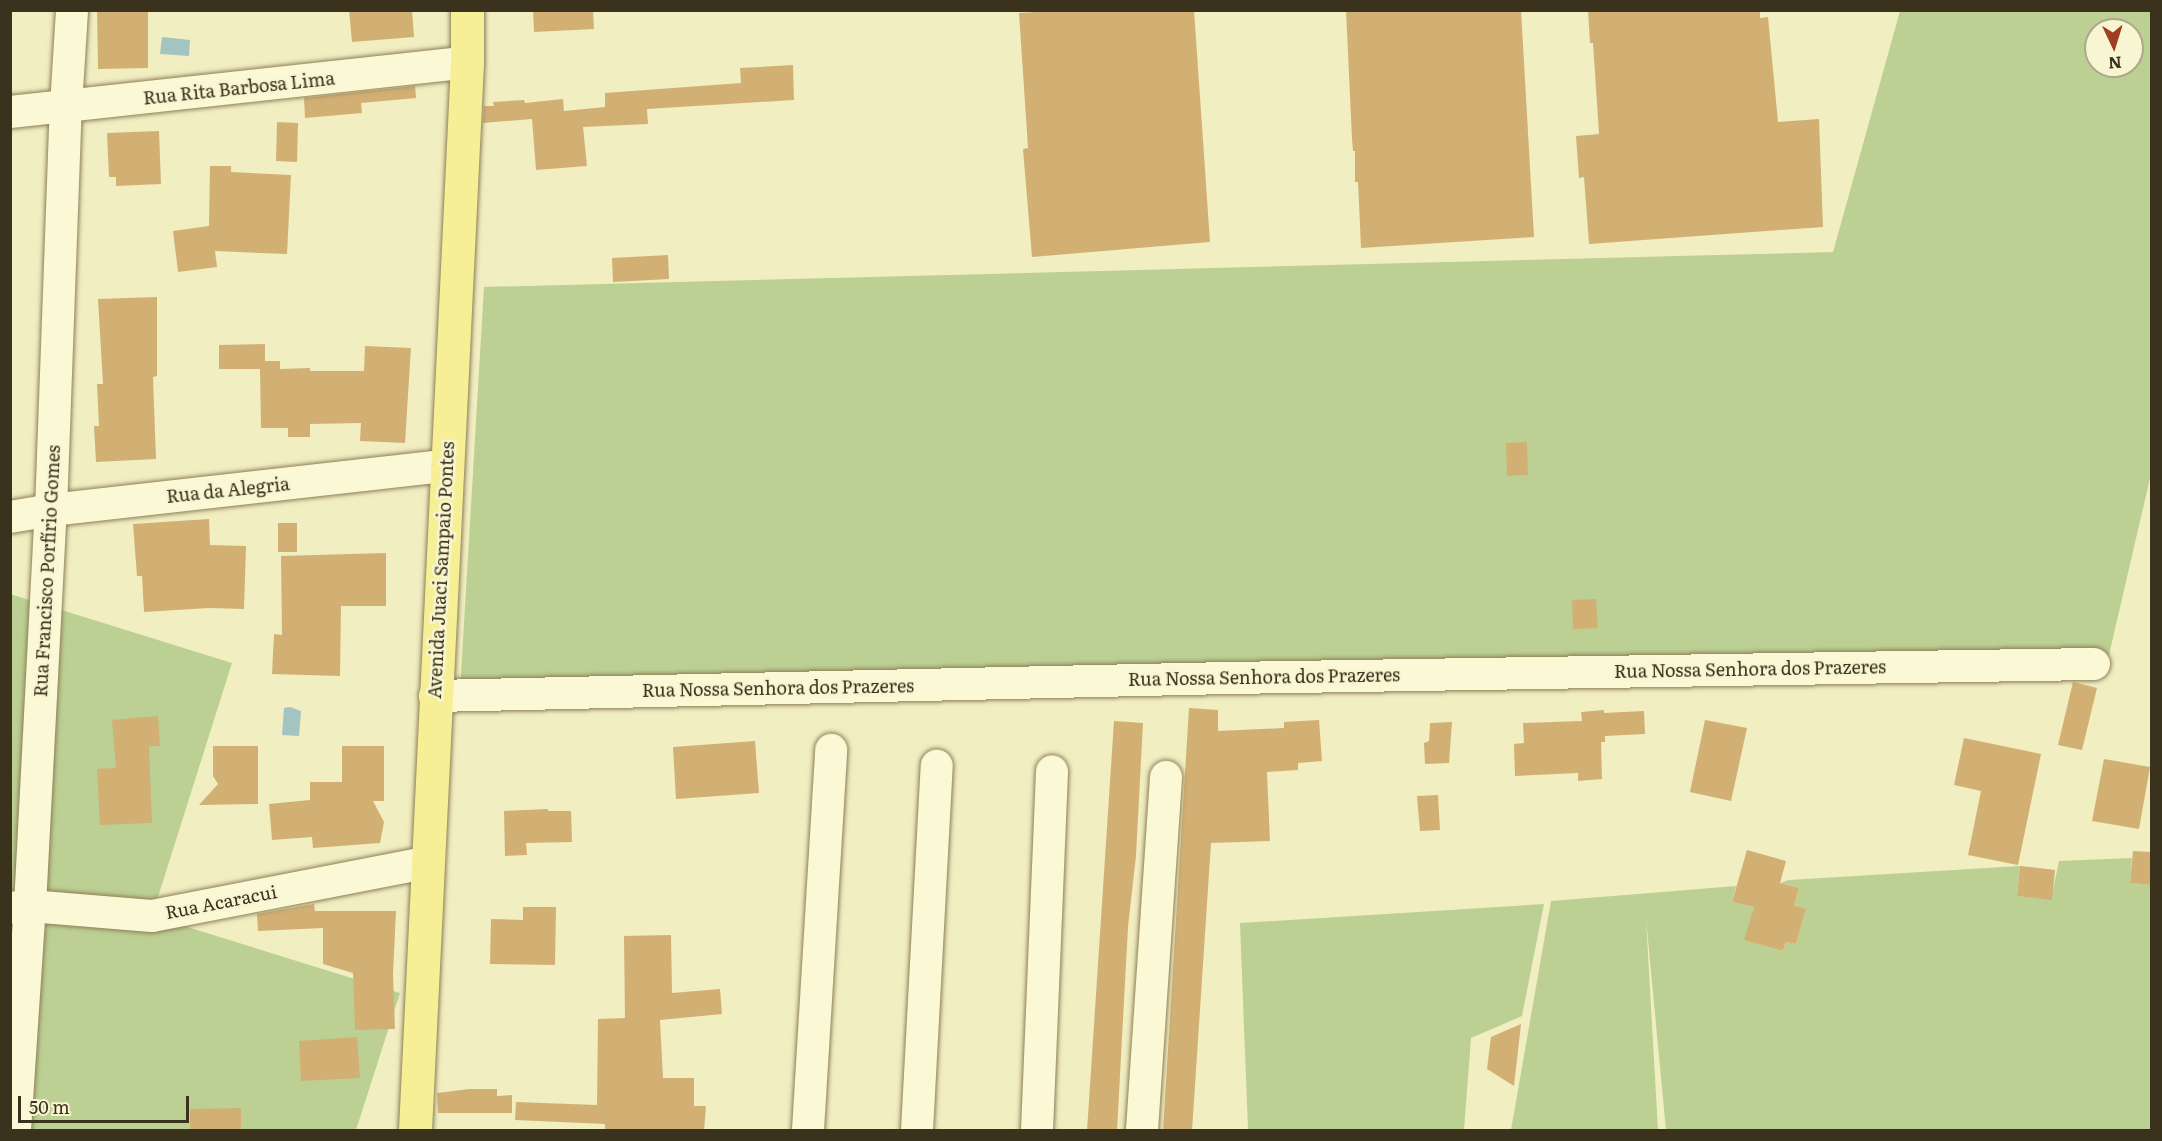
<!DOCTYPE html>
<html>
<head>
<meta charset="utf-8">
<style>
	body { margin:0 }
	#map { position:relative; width:2162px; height:1141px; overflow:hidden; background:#f1eec1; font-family:Literata,serif }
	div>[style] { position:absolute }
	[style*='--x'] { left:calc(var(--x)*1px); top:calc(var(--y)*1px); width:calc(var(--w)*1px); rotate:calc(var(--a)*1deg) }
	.green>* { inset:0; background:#bcd094 }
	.water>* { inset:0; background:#a4c4c1 }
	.building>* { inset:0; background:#d2b074 }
	.roads { filter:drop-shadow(0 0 2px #8d7f57) drop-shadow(0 0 2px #8d7f57) }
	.minor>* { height:32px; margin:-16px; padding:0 16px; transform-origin:16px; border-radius:16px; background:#fbf8d5 }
	.major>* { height:33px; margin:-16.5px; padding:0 16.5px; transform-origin:16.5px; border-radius:16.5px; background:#f7ef96 }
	span { translate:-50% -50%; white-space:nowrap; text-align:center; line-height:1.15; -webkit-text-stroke:5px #f8f6d2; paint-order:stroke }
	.street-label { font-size:18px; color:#3b321d }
	.frame { position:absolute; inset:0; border:12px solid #3b321d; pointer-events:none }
	.north { position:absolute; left:2084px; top:18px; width:60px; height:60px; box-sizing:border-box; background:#f8f6d2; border:2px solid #aca88a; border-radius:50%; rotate:176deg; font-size:16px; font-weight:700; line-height:24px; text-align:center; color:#3b321d }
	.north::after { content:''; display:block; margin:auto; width:21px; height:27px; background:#a03d22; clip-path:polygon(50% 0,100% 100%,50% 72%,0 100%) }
	.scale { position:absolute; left:18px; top:1096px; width:171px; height:27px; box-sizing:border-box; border:3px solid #3b321d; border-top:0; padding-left:8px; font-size:18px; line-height:21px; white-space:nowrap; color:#3b321d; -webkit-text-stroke:4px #f8f6d2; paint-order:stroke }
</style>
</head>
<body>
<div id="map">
	<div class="green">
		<div style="clip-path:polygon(evenodd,1900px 11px,2151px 11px,2151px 474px,2108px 659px,460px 691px,484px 287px,1833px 252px,1900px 11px,2096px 30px,2132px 30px,2132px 66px,2096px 66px,2096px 30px)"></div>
		<div style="clip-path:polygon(10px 594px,232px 663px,152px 916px,400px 993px,356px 1130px,11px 1130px)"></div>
		<div style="clip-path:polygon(2132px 858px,2130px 883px,2151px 885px,2151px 1130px,1666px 1130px,1646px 919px,1658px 1130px,1511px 1130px,1551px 901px,1736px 886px,1732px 902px,1754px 907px,1745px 940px,1783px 951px,1786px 942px,1796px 944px,1806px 909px,1794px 905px,1799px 888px,1780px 883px,1789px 880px,2020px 866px,2017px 896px,2051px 899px,2059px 861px)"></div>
		<div style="clip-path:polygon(1544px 904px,1522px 1016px,1471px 1038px,1464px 1130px,1248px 1130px,1240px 923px)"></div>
	</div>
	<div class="water">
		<div style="clip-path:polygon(162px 37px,190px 40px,189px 56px,160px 54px)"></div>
		<div style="clip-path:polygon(290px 707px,301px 711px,299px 736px,282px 735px,284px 708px)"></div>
	</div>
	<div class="building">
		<div style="clip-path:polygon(97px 10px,148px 10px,148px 68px,98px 69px)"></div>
		<div style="clip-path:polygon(349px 10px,412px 10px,414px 37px,352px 42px)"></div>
		<div style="clip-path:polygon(533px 10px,593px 10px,594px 29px,534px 32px)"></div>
		<div style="clip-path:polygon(1068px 10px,1194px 10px,1210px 242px,1032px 257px,1023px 149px,1028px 148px,1019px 13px)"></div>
		<div style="clip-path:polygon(1346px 10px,1521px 10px,1534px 237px,1361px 248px,1358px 182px,1355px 182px,1355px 151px,1353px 151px,1352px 139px)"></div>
		<div style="clip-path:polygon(1588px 10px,1760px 10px,1760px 18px,1768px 17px,1778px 122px,1819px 119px,1823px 227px,1589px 244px,1584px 177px,1579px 178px,1576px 136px,1599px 134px,1593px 43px,1590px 43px)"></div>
		<div style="clip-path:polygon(793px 65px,794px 100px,647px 109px,648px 124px,583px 127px,587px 166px,536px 170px,532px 119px,483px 123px,484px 106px,494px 106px,493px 102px,524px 100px,525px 103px,563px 99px,564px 111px,605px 107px,605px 93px,741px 83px,740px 68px)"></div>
		<div style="clip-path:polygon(415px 86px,416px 98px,361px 103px,362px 113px,305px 118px,304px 98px)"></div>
		<div style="clip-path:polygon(277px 122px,298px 123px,297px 162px,276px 161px)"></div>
		<div style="clip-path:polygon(159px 131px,161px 184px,116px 186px,116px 177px,109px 177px,107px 133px)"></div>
		<div style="clip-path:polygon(210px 166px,231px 166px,231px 172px,291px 175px,287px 254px,215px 251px,217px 267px,178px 272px,173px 231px,209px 226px)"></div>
		<div style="clip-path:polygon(668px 255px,669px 279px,613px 282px,612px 258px)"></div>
		<div style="clip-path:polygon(157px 297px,157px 376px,153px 377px,156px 459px,96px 462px,94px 426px,99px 426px,97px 384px,103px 384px,98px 299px)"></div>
		<div style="clip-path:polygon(265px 344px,265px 361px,280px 361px,280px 369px,310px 368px,310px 371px,364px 371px,365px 346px,411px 348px,405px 443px,360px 441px,361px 423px,310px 424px,310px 437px,288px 437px,288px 428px,261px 428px,260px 369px,219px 369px,219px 345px)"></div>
		<div style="clip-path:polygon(1527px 442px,1528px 475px,1507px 476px,1506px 443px)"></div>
		<div style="clip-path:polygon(209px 519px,210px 545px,246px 546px,244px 609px,209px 608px,144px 612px,142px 576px,137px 576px,133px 524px)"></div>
		<div style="clip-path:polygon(278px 523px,297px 523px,297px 552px,278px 552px)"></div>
		<div style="clip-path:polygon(386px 553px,386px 606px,341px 606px,340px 676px,272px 674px,274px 634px,282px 635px,281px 556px)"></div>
		<div style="clip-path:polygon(1596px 599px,1598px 628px,1573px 629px,1572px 600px)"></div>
		<div style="clip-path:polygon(2073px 682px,2097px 688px,2082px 750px,2058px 745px)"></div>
		<div style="clip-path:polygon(1189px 708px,1218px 710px,1218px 731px,1284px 728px,1284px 722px,1319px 720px,1322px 761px,1298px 763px,1298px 770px,1267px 772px,1270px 841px,1211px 843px,1192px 1131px,1163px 1131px)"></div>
		<div style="clip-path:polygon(1604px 710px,1604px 713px,1644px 711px,1645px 734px,1605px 736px,1605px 742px,1601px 742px,1602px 779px,1578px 781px,1578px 773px,1515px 776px,1514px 744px,1524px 743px,1523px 723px,1582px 721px,1581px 712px)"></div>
		<div style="clip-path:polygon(158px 716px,160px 746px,149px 746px,152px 823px,100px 825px,97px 769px,116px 768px,112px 720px)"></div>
		<div style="clip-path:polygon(1705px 720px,1747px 728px,1731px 801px,1690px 792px)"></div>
		<div style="clip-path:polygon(1114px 721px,1143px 723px,1136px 856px,1128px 927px,1117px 1131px,1087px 1131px)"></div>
		<div style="clip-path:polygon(1452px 722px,1449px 763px,1425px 764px,1424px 743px,1429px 741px,1430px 723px)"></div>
		<div style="clip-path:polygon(1964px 738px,2041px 754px,2018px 865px,1968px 855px,1981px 791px,1954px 785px)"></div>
		<div style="clip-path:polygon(755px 741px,759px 793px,676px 799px,673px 747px)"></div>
		<div style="clip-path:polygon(213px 746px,258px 746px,258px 804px,199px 805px,218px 784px,213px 776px)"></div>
		<div style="clip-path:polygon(342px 746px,384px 746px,384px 801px,373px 801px,384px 822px,380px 843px,313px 848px,312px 837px,272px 840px,269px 804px,310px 800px,310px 782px,342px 782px)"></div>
		<div style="clip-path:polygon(2104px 759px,2150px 767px,2139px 829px,2092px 821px)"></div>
		<div style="clip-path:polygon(1438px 795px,1440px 830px,1420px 831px,1417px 796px)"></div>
		<div style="clip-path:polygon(548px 809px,548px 811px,571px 811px,572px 842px,526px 843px,527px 855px,505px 856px,504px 811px)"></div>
		<div style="clip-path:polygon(1747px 850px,1786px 861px,1780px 883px,1799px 888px,1794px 905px,1806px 909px,1796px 944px,1786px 942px,1783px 951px,1744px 940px,1754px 907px,1732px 902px)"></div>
		<div style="clip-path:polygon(2133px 851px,2151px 852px,2151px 885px,2130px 883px)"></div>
		<div style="clip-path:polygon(2020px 866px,2055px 870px,2052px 900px,2017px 896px)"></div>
		<div style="clip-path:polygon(314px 904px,315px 911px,396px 911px,393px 974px,395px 1029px,355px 1030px,353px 973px,323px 964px,323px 928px,258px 931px,257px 914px)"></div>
		<div style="clip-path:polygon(523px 907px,556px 907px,555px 965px,490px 964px,491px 919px,523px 920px)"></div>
		<div style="clip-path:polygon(671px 935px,672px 993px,720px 989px,722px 1014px,660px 1020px,663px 1078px,694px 1078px,694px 1106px,706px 1106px,704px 1131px,605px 1131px,605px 1124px,515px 1120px,516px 1102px,597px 1105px,598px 1019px,625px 1018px,624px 936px)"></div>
		<div style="clip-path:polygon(1521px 1024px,1514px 1086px,1487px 1069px,1491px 1037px)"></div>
		<div style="clip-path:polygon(357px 1037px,360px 1078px,301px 1081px,299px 1041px)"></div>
		<div style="clip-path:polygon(469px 1089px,497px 1089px,497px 1096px,512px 1095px,512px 1113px,438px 1113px,437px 1093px)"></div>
		<div style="clip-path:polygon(241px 1108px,241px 1131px,190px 1131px,190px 1109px)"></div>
	</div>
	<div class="roads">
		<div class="minor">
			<div style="--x:10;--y:112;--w:460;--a:-6.2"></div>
			<div style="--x:10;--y:517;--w:42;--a:-9.7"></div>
			<div style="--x:51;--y:510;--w:397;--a:-6.4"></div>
			<div style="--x:435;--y:696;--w:795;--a:-1.3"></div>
			<div style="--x:1230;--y:678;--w:864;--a:-0.93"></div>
			<div style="--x:10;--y:908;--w:20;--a:-6"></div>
			<div style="--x:30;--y:906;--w:122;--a:4.7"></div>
			<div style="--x:152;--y:916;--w:282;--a:-11"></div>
			<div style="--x:15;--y:1130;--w:225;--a:-86.2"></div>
			<div style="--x:30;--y:906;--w:397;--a:-87"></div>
			<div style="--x:51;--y:510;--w:404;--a:-87.9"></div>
			<div style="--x:66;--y:106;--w:96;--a:-86.4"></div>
			<div style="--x:808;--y:1130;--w:381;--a:-86.5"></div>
			<div style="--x:917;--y:1130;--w:365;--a:-86.9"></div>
			<div style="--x:1037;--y:1130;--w:359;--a:-87.6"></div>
			<div style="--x:1142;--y:1130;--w:354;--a:-86.1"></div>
		</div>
		<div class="major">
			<div style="--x:415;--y:1130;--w:1069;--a:-87.21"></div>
			<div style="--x:467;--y:62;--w:52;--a:-90"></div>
		</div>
	</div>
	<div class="street-label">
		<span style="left:239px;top:88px;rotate:-6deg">Rua Rita Barbosa Lima</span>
		<span style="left:228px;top:490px;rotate:-6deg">Rua da Alegria</span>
		<span style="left:441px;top:570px;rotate:-87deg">Avenida Juaci Sampaio Pontes</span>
		<span style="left:47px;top:571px;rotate:-87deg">Rua Francisco Porfírio Gomes</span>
		<span style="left:1750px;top:669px;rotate:-1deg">Rua Nossa Senhora dos Prazeres</span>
		<span style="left:1264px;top:677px;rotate:-1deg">Rua Nossa Senhora dos Prazeres</span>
		<span style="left:778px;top:688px;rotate:-1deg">Rua Nossa Senhora dos Prazeres</span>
		<span style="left:221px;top:902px;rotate:-11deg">Rua Acaracui</span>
	</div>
	<div class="frame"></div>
	<div class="north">N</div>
	<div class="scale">50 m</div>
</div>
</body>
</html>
